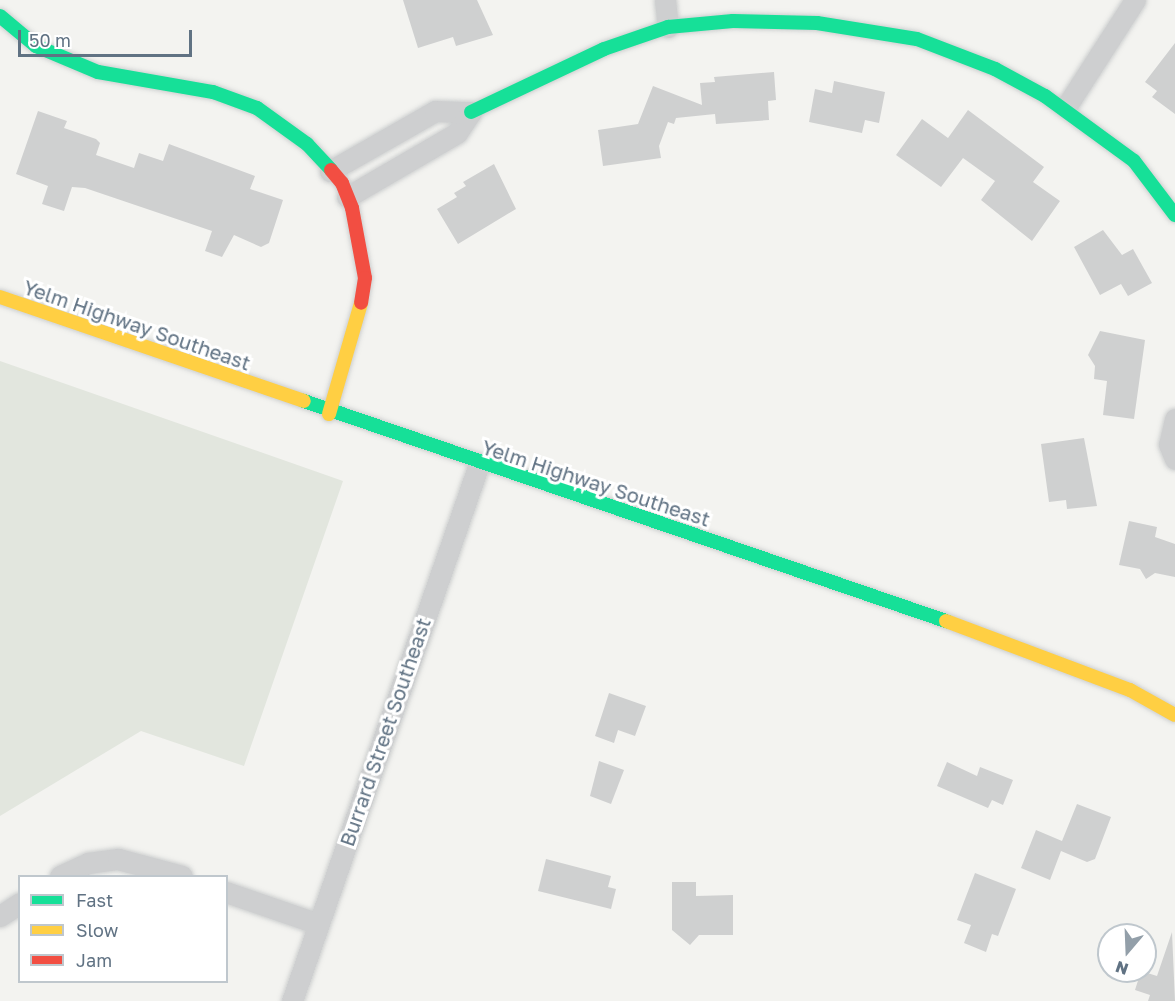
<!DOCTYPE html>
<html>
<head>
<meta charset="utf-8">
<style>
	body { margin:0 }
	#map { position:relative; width:1175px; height:1001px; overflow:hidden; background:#f3f3f0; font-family:"Golos Text",sans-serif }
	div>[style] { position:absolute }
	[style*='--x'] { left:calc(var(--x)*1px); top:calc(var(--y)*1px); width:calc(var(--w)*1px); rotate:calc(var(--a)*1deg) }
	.green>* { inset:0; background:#e2e6de }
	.building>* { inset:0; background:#cfd0d0 }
	.roads { filter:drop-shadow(0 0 2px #ced0d0) drop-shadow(0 0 2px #ced0d0) }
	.street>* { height:21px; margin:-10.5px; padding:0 10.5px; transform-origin:10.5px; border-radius:10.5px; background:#cecfd0 }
	.fast>* { height:14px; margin:-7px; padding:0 7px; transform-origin:7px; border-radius:7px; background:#16e098 }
	.slow>* { height:14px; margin:-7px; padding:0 7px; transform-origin:7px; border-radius:7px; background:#ffcf43 }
	.jam>* { height:14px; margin:-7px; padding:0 7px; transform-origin:7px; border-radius:7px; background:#f24e42 }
	span { translate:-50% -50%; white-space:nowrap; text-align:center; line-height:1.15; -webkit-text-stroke:6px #fff; paint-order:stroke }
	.street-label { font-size:20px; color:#607283 }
	.legend { position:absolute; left:18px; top:875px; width:210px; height:108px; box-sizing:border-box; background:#fff; border:2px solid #bfc7cd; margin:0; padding:8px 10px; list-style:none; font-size:18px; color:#607283 }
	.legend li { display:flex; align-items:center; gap:12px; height:30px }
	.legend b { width:30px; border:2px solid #bfc7cd }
	.north { position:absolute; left:1097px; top:923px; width:60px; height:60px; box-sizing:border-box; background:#fff; border:2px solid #bfc7cd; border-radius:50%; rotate:199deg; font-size:16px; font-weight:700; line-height:24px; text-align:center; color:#607283 }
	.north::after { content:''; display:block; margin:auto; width:21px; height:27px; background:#939fa9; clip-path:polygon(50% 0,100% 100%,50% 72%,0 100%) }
	.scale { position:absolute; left:18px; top:30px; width:174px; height:27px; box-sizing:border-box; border:3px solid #607283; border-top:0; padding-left:8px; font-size:18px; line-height:21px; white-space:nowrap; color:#607283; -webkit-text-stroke:4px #fff; paint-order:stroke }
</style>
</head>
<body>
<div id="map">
	<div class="green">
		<div style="clip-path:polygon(0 361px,343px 481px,244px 766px,141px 731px,0 816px)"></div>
	</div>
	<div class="building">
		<div style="clip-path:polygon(403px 0,477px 0,493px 35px,456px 46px,453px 37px,418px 48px)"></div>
		<div style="clip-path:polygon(1175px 43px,1175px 114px,1152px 97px,1157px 91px,1145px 82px)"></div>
		<div style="clip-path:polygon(774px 72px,776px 100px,768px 101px,769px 120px,716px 124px,715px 114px,676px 118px,674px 124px,668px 122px,659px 146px,661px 158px,603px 166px,598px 130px,638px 124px,653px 86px,702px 105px,700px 83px,715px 82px,714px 77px)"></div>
		<div style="clip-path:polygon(834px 81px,885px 92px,879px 123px,865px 120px,862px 133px,809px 122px,815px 89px,832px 93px)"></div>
		<div style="clip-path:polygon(968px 110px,1044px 167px,1033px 182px,1060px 201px,1032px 241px,981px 200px,995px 181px,963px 158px,941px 187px,896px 155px,922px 119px,948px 138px)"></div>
		<div style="clip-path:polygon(38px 111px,67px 121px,64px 128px,96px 139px,100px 143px,96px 155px,134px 168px,139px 153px,163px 161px,169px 144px,255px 176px,250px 189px,283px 200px,269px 243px,261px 247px,234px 235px,222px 257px,205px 251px,212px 231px,85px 188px,72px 187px,64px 211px,42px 204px,48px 186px,16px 174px)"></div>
		<div style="clip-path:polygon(494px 164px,516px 209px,458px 244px,437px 209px,457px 197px,454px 193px,466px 186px,463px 182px)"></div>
		<div style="clip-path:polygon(1103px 230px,1122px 255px,1133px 249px,1152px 283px,1128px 296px,1121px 284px,1100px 295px,1074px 247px)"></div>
		<div style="clip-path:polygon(1100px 331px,1145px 340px,1134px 419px,1103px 415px,1107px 381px,1094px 379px,1095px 366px,1088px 355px)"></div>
		<div style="clip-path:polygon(1084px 438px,1097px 506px,1067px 509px,1066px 500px,1049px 502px,1041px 444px)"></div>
		<div style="clip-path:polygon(1129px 521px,1157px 527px,1155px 537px,1175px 544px,1175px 577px,1155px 573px,1146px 579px,1140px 569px,1119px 565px)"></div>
		<div style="clip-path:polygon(609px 693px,646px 706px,635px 736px,618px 730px,614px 743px,595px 736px)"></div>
		<div style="clip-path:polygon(599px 761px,624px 770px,611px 804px,590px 796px)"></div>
		<div style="clip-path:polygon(947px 762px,977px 776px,980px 767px,1013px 780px,1003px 805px,992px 800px,988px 808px,937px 786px)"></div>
		<div style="clip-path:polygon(1077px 804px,1111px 817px,1095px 859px,1087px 862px,1061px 851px,1050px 880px,1021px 868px,1036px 830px,1062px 841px)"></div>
		<div style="clip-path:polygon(546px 859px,611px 876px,608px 887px,616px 889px,611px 909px,538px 891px)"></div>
		<div style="clip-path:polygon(975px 873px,1016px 889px,998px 936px,992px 934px,986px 952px,964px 943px,971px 925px,957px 920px)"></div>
		<div style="clip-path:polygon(672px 882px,696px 882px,696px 896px,733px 895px,733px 935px,699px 935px,690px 945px,672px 930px)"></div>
		<div style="clip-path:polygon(1172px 932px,1175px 1001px,1148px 1001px,1150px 995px,1135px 990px,1141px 971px,1157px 976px)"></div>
	</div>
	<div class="roads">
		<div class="street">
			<div style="--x:665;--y:0;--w:27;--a:84"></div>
			<div style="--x:1066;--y:107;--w:127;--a:-57.2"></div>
			<div style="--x:330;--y:171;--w:121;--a:-29.7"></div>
			<div style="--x:435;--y:111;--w:36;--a:2"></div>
			<div style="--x:471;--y:112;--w:25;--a:124"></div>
			<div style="--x:457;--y:133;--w:127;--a:149.8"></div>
			<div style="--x:1175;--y:419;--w:26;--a:103"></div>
			<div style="--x:1169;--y:444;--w:16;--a:68"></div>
			<div style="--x:60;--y:876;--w:31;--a:-25"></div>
			<div style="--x:88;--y:863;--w:30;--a:-8"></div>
			<div style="--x:118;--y:859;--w:66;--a:14.9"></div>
			<div style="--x:226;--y:892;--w:98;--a:19"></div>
			<div style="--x:0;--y:916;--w:24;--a:-33"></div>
			<div style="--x:292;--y:1001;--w:569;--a:-70.8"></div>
		</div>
		<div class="fast">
			<div style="--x:0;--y:16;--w:47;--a:39.8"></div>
			<div style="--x:36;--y:46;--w:67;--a:22.8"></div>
			<div style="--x:98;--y:72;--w:117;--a:9.9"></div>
			<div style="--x:213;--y:92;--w:47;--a:20"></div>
			<div style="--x:257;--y:108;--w:62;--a:35.8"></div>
			<div style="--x:307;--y:144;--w:35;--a:47"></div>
			<div style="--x:471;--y:112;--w:147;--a:-25.3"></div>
			<div style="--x:604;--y:49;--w:68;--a:-19"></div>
			<div style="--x:668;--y:27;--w:65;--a:-5.3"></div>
			<div style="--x:733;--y:21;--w:84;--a:1.4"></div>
			<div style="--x:817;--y:23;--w:101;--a:9.1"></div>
			<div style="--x:917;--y:39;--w:84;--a:21"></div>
			<div style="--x:995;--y:69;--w:57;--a:28.4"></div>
			<div style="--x:1045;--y:96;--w:110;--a:36.1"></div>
			<div style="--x:1134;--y:161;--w:68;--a:52.8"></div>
			<div style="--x:304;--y:401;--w:679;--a:18.92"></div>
		</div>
		<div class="slow">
			<div style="--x:0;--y:297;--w:321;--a:18.9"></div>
			<div style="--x:329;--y:414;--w:116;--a:-73.9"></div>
			<div style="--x:946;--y:621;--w:197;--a:20.6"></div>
			<div style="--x:1130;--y:690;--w:51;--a:29.1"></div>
		</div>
		<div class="jam">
			<div style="--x:331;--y:170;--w:17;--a:50"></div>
			<div style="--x:342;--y:183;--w:27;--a:68"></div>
			<div style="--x:352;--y:208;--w:71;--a:79.5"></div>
			<div style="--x:365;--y:278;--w:25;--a:99"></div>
		</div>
	</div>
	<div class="street-label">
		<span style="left:137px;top:325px;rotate:19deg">Yelm Highway Southeast</span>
		<span style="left:596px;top:483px;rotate:18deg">Yelm Highway Southeast</span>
		<span style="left:385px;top:732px;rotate:-71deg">Burrard Street Southeast</span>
	</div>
	<ul class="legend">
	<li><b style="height:8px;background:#16e098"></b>Fast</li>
	<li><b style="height:8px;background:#ffcf43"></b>Slow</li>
	<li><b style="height:8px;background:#f24e42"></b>Jam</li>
	</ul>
	<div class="north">N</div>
	<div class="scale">50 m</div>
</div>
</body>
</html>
